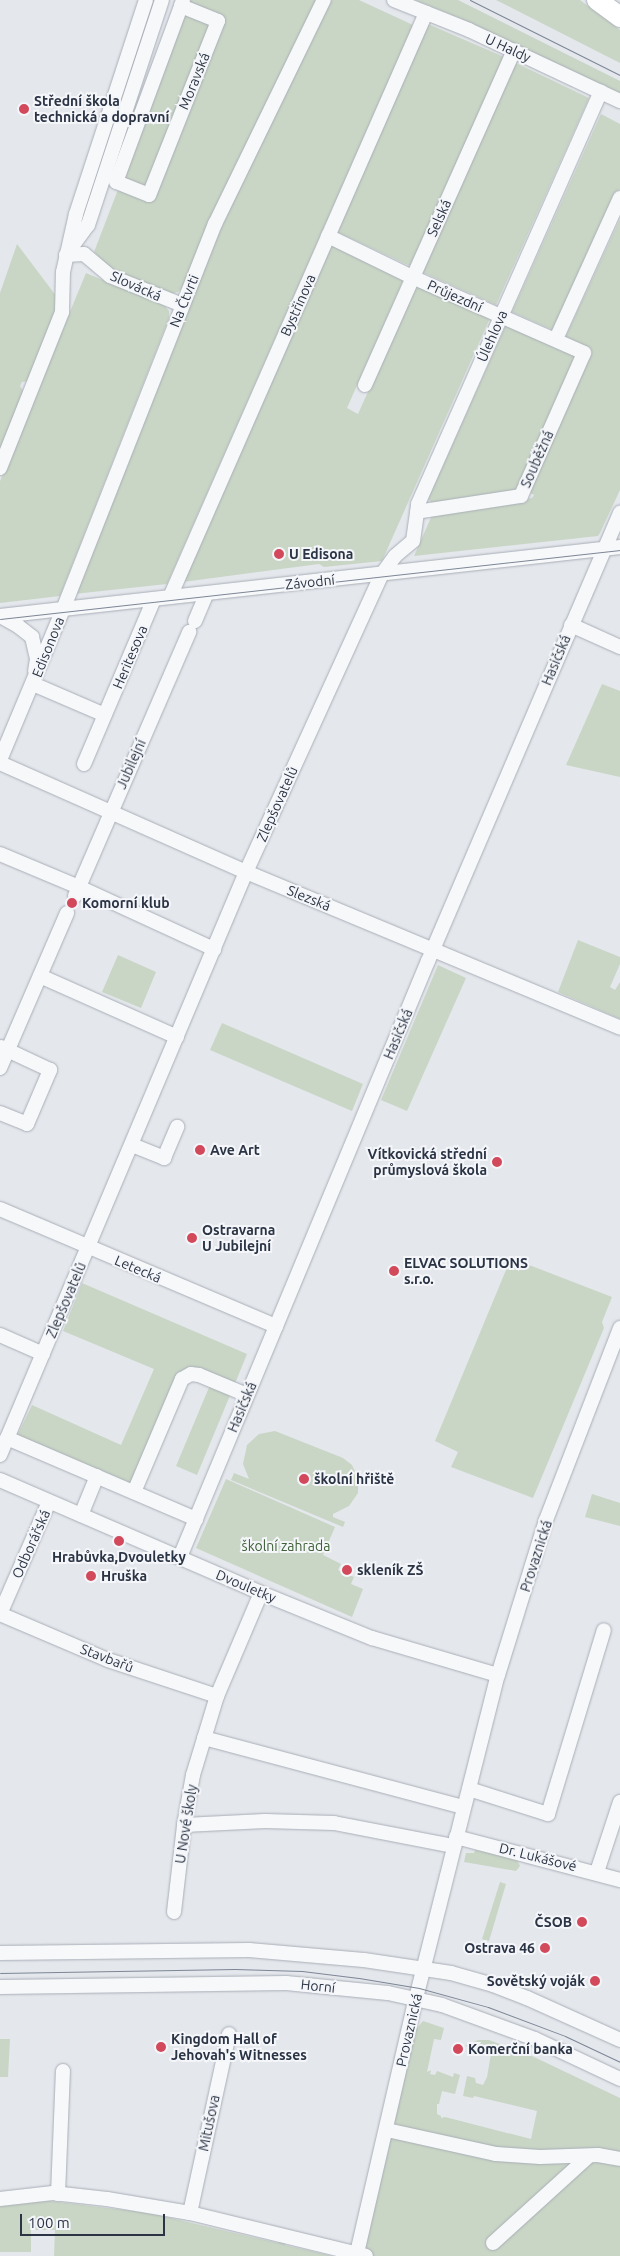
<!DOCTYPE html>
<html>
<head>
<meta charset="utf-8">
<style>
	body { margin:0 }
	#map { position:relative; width:620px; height:2256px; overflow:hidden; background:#e4e7ec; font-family:Ubuntu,sans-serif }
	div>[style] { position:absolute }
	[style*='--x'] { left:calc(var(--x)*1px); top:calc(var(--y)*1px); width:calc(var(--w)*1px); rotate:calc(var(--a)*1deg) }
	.green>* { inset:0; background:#c9d6c5 }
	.roads { filter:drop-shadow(0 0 1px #a9aeb7) drop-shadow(0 0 1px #a9aeb7) }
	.minor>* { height:14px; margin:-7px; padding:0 7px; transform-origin:7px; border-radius:7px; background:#f7f8fa }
	.highway>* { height:20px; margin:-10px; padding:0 10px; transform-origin:10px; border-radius:10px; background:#fff }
	.tram>* { height:1px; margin:-0.5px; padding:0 0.5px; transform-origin:0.5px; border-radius:0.5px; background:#7d8696 }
	.dots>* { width:14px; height:14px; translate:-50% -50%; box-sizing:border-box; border:2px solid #f4f6f9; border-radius:50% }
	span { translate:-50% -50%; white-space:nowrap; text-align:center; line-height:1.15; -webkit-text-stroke:4px #f4f6f9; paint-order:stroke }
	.street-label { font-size:14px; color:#2b3445 }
	.poi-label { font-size:14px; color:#2b3445; font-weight:700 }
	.left { translate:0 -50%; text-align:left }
	.right { translate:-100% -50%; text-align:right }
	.park-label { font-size:14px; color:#3f6138 }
	.scale { position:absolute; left:20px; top:2214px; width:145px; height:22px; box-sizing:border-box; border:2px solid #2b3445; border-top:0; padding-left:6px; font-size:15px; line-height:18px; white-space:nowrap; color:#2b3445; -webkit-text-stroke:4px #f4f6f9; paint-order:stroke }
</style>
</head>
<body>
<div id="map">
	<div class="green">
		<div style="clip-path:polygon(188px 0,318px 0,229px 179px,182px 288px,178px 292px,171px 294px,112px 270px,94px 252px,119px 187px,150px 199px,223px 16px,187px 3px)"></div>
		<div style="clip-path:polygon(331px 0,359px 0,413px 25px,167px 584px,74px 594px,222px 225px)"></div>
		<div style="clip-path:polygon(415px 0,458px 0,620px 81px,620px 94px,461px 19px)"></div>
		<div style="clip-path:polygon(496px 0,580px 0,620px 30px,620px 63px)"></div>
		<div style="clip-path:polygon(187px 14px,210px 24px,148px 187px,123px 181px,183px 16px)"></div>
		<div style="clip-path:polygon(428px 24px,504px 57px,410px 266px,337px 232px)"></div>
		<div style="clip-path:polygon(516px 63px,589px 98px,496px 305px,422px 272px)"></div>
		<div style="clip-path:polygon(601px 114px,620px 124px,620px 188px,555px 331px,512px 312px)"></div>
		<div style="clip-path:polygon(620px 219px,620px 490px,600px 533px,598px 536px,414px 556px,433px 513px,532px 498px,534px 495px,529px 492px,532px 481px,591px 349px,565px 338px)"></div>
		<div style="clip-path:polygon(17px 244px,60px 301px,28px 381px,22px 382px,20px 386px,24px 392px,0 452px,0 293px)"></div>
		<div style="clip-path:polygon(332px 245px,404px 279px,347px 408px,358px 414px,416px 285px,490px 318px,382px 561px,324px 567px,319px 564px,183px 582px)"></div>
		<div style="clip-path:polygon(86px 273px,165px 306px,169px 311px,169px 318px,60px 596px,0 603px,0 481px)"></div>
		<div style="clip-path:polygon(506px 325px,574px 356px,576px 359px,520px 488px,511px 494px,432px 503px,428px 499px)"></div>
		<div style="clip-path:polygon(602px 684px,620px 691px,620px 777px,566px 765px)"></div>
		<div style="clip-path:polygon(578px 940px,620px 957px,620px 964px,610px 987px,615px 990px,620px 982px,620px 1019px,558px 992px)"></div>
		<div style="clip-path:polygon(118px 955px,156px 972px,141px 1008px,102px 992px)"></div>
		<div style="clip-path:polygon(438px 965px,466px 978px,407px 1111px,381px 1100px)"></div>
		<div style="clip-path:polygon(222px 1023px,363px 1084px,352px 1111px,210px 1050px)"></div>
		<div style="clip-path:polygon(511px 1258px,612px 1297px,602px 1322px,604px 1328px,533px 1498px,451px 1467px,458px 1452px,435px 1441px)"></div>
		<div style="clip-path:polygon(82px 1283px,247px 1354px,234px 1386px,193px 1370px,132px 1488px,16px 1438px,32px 1405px,121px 1445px,154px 1369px,63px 1331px)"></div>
		<div style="clip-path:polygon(210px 1385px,231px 1393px,197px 1475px,176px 1466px)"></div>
		<div style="clip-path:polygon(275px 1431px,343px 1458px,352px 1465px,358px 1478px,358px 1493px,349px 1506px,333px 1514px,333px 1517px,345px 1522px,343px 1527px,231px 1480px,234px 1473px,249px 1479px,243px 1464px,247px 1445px,259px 1434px)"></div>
		<div style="clip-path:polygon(226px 1479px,335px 1527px,323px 1555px,341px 1564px,338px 1570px,354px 1577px,351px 1584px,363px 1589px,352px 1617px,196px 1548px)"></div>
		<div style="clip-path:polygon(592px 1494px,620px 1503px,620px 1526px,585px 1517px)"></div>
		<div style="clip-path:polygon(475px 1850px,516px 1858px,520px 1866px,516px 1871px,464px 1862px,466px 1853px,474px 1853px)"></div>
		<div style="clip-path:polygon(500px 1882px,506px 1884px,489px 1941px,482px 1939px)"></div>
		<div style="clip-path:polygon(423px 2021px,444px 2028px,441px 2040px,434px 2039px,427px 2072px,431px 2070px,430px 2074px,435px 2075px,437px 2071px,453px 2077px,454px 2073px,460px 2075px,455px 2094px,442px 2091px,439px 2104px,437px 2104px,437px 2114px,441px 2116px,441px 2118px,445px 2117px,531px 2139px,537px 2111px,474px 2096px,473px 2098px,463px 2096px,467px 2076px,475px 2078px,476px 2083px,483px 2085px,487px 2077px,492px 2048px,474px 2044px,473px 2048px,465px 2046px,478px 2040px,489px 2040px,532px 2056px,620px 2098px,620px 2256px,360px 2256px,413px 2027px,417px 2028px)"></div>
		<div style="clip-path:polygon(0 2039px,10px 2039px,8px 2077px,0 2077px)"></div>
		<div style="clip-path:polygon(50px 2201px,149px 2213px,278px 2243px,279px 2241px,285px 2243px,285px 2245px,332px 2256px,54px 2256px,55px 2230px,31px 2230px,31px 2252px,0 2252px,0 2203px)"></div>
	</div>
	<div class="roads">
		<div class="minor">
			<div style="--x:394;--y:0;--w:81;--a:21.8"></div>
			<div style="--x:469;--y:30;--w:167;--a:25.2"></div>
			<div style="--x:181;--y:6;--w:40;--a:22"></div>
			<div style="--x:218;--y:21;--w:187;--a:111.6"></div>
			<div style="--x:149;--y:195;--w:35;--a:-158"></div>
			<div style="--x:116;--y:182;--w:188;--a:-69.7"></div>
			<div style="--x:181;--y:6;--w:6;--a:-72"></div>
			<div style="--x:328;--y:236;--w:93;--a:26"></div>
			<div style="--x:412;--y:277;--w:188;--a:23.8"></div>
			<div style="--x:584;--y:353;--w:156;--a:113.8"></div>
			<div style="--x:521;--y:496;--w:105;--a:171.3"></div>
			<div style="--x:71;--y:248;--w:29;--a:-54"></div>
			<div style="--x:88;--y:225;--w:237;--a:-71.8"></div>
			<div style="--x:66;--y:255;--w:18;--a:-3"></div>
			<div style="--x:84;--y:254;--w:34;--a:40"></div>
			<div style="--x:110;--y:276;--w:78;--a:21.9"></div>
			<div style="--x:556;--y:339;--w:155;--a:-65.6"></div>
			<div style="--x:365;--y:385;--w:366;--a:-66"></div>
			<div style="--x:0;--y:468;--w:168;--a:-68.3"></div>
			<div style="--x:62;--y:312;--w:40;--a:-88.6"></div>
			<div style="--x:63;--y:272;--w:59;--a:-77.4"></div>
			<div style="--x:76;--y:214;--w:225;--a:-71.9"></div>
			<div style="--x:170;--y:597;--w:638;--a:-66.33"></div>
			<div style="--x:0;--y:616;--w:624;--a:-6.35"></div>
			<div style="--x:0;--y:616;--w:21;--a:29"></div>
			<div style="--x:18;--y:626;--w:18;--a:38"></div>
			<div style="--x:32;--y:637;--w:23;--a:77"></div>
			<div style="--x:37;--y:659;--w:12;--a:99"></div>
			<div style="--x:195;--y:621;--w:30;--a:-67"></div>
			<div style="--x:571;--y:625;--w:54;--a:24.2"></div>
			<div style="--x:33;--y:684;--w:78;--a:23.3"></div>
			<div style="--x:0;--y:760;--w:166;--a:-67.3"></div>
			<div style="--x:64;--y:607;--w:412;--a:-68.5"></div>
			<div style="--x:215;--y:224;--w:249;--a:-64.1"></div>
			<div style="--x:0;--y:763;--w:269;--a:23.9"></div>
			<div style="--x:246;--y:872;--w:405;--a:22.6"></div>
			<div style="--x:84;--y:764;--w:179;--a:-67"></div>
			<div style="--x:0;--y:854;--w:86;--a:22.7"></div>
			<div style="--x:79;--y:887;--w:149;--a:24.7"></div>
			<div style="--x:75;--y:896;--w:288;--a:-66.6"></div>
			<div style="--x:40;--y:976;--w:150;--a:24"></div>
			<div style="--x:0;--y:1068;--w:169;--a:-66.6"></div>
			<div style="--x:0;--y:1113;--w:29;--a:22"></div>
			<div style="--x:27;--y:1124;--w:59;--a:-66.9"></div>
			<div style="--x:50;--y:1070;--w:54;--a:-154.9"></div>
			<div style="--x:132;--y:1145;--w:35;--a:22"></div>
			<div style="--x:164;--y:1158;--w:34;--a:-67"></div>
			<div style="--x:0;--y:1209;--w:300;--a:23"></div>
			<div style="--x:0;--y:1335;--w:47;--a:23.8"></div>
			<div style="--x:7;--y:1438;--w:206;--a:23.2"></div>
			<div style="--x:0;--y:1455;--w:633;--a:-67.12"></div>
			<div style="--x:246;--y:872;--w:328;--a:-65.5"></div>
			<div style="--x:382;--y:574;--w:22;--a:-54"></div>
			<div style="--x:395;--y:556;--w:23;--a:-40"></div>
			<div style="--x:413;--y:541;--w:37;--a:-82"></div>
			<div style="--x:418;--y:504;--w:451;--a:-66.1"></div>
			<div style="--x:0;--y:1480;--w:284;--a:23.4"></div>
			<div style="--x:261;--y:1593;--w:120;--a:22.1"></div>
			<div style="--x:372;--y:1638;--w:131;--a:16.4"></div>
			<div style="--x:134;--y:1492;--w:123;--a:-67"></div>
			<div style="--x:182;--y:1379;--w:10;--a:-29"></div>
			<div style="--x:191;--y:1374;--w:8;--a:7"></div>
			<div style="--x:199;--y:1375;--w:52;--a:22.6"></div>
			<div style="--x:81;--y:1515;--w:42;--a:-67.7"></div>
			<div style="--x:180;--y:1557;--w:646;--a:-67.41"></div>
			<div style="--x:428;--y:961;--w:488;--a:-66.8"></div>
			<div style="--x:0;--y:1614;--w:117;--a:23.1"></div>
			<div style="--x:108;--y:1660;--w:115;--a:18.3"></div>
			<div style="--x:0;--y:1614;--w:122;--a:-66.4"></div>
			<div style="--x:204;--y:1738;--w:269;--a:14.9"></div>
			<div style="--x:469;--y:1789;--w:83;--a:17.6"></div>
			<div style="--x:548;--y:1814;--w:192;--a:-73.1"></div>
			<div style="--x:184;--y:1825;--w:81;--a:-2.8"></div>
			<div style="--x:265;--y:1821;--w:69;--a:1.7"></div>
			<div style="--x:334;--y:1823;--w:122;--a:10.9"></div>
			<div style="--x:456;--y:1837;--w:170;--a:14.7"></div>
			<div style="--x:597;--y:1872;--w:74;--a:-71.8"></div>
			<div style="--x:174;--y:1912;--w:88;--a:-83.4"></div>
			<div style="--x:184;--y:1825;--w:51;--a:-79.8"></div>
			<div style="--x:193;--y:1775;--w:83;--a:-73.1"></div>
			<div style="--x:217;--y:1696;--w:112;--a:-66.9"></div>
			<div style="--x:0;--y:1953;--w:249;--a:-0.7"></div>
			<div style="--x:249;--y:1950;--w:115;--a:5"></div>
			<div style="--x:364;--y:1960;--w:88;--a:8.5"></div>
			<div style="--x:451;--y:1973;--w:44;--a:15.9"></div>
			<div style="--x:493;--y:1985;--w:36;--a:21"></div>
			<div style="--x:527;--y:1998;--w:102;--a:24.3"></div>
			<div style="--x:0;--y:1987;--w:286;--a:-0.8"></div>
			<div style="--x:286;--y:1983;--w:102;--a:5.6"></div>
			<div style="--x:388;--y:1993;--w:55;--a:12.5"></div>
			<div style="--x:442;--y:2005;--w:99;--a:20.1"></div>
			<div style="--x:535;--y:2039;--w:94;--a:25.2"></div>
			<div style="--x:387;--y:2130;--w:112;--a:12.4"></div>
			<div style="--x:496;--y:2154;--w:44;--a:3.9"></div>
			<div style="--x:540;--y:2157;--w:58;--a:-2"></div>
			<div style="--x:598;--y:2155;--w:22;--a:10"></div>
			<div style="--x:58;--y:2194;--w:123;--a:-87.7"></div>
			<div style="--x:0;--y:2199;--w:53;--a:-6.5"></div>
			<div style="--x:53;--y:2193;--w:54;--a:6.3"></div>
			<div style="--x:107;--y:2199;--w:84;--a:9.6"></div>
			<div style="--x:190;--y:2213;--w:181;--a:13.7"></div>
			<div style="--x:190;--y:2213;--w:183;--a:-77.7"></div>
			<div style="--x:493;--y:2243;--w:130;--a:-42.2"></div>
			<div style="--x:357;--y:2253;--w:262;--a:-77"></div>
			<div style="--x:416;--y:1998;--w:333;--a:-75.8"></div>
			<div style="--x:498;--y:1675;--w:162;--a:-72.8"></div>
			<div style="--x:546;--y:1520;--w:206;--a:-68.9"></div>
		</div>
		<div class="highway">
			<div style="--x:597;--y:0;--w:29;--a:36"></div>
		</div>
	</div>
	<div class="tram">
		<div style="--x:470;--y:0;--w:168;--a:26.6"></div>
		<div style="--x:0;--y:619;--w:624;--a:-6.35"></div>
		<div style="--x:0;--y:1973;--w:235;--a:-1"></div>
		<div style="--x:235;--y:1969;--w:67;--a:1.7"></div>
		<div style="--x:302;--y:1971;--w:57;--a:7"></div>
		<div style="--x:359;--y:1978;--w:61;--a:9.5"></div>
		<div style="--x:419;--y:1988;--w:72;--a:15.4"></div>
		<div style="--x:488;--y:2007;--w:82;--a:20.6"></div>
		<div style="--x:565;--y:2036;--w:61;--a:25.3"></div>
	</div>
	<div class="dots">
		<div style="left:24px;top:109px;background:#d1495b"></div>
		<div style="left:279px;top:554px;background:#d1495b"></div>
		<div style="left:72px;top:903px;background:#d1495b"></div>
		<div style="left:200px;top:1150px;background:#d1495b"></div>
		<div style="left:497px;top:1162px;background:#d1495b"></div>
		<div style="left:192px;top:1238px;background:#d1495b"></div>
		<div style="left:394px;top:1271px;background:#d1495b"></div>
		<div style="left:304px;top:1479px;background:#d1495b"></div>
		<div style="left:119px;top:1541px;background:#d1495b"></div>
		<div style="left:347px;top:1570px;background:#d1495b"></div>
		<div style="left:91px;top:1576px;background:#d1495b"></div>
		<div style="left:582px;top:1922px;background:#d1495b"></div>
		<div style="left:545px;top:1948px;background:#d1495b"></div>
		<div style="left:595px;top:1981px;background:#d1495b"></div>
		<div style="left:161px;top:2047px;background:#d1495b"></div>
		<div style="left:458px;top:2049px;background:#d1495b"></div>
	</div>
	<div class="street-label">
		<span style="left:508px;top:48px;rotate:25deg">U Haldy</span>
		<span style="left:194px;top:81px;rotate:-68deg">Moravská</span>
		<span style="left:439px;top:218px;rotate:-66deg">Selská</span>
		<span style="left:136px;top:286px;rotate:24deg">Slovácká</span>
		<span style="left:455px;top:296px;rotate:24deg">Průjezdní</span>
		<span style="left:184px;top:301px;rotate:-68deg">Na Čtvrti</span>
		<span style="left:298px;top:305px;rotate:-66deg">Bystřinova</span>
		<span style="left:492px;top:336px;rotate:-66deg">Úlehlova</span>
		<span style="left:537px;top:459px;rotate:-66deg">Souběžná</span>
		<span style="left:310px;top:582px;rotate:-6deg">Závodní</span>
		<span style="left:48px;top:647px;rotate:-68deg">Edisonova</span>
		<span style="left:130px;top:657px;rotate:-67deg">Heritesova</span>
		<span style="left:556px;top:660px;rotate:-67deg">Hasičská</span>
		<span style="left:131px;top:764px;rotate:-66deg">Jubilejní</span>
		<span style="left:277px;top:804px;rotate:-66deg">Zlepšovatelů</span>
		<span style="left:309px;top:898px;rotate:22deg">Slezská</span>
		<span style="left:398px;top:1034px;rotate:-67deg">Hasičská</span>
		<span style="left:138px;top:1269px;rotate:23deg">Letecká</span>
		<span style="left:66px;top:1300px;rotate:-67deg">Zlepšovatelů</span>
		<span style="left:242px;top:1407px;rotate:-67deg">Hasičská</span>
		<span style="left:31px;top:1544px;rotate:-66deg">Odborářská</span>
		<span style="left:536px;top:1556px;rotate:-72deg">Provaznická</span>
		<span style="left:246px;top:1586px;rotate:23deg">Dvouletky</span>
		<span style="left:107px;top:1658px;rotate:21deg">Stavbařů</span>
		<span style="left:186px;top:1824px;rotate:-81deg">U Nové školy</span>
		<span style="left:538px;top:1857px;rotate:14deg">Dr. Lukášové</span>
		<span style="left:318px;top:1986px;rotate:6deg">Horní</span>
		<span style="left:409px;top:2030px;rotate:-77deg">Provaznická</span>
		<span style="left:209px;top:2123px;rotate:-78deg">Mitušova</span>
	</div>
	<div class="poi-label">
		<span class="left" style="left:34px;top:109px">Střední škola<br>technická a dopravní</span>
		<span class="left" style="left:289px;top:554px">U Edisona</span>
		<span class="left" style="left:82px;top:903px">Komorní klub</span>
		<span class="left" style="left:210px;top:1150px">Ave Art</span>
		<span class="right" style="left:487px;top:1162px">Vítkovická střední<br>průmyslová škola</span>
		<span class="left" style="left:202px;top:1238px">Ostravarna<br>U Jubilejní</span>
		<span class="left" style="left:404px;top:1271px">ELVAC SOLUTIONS<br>s.r.o.</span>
		<span class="left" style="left:314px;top:1479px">školní hřiště</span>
		<span style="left:119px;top:1557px">Hrabůvka,Dvouletky</span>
		<span class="left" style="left:357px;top:1570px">skleník ZŠ</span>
		<span class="left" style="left:101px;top:1576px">Hruška</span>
		<span class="right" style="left:572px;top:1922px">ČSOB</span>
		<span class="right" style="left:535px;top:1948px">Ostrava 46</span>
		<span class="right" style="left:585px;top:1981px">Sovětský voják</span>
		<span class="left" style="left:171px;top:2047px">Kingdom Hall of<br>Jehovah's Witnesses</span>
		<span class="left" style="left:468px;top:2049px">Komerční banka</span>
	</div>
	<div class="park-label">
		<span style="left:286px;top:1546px">školní zahrada</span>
	</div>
	<div class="scale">100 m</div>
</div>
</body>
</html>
